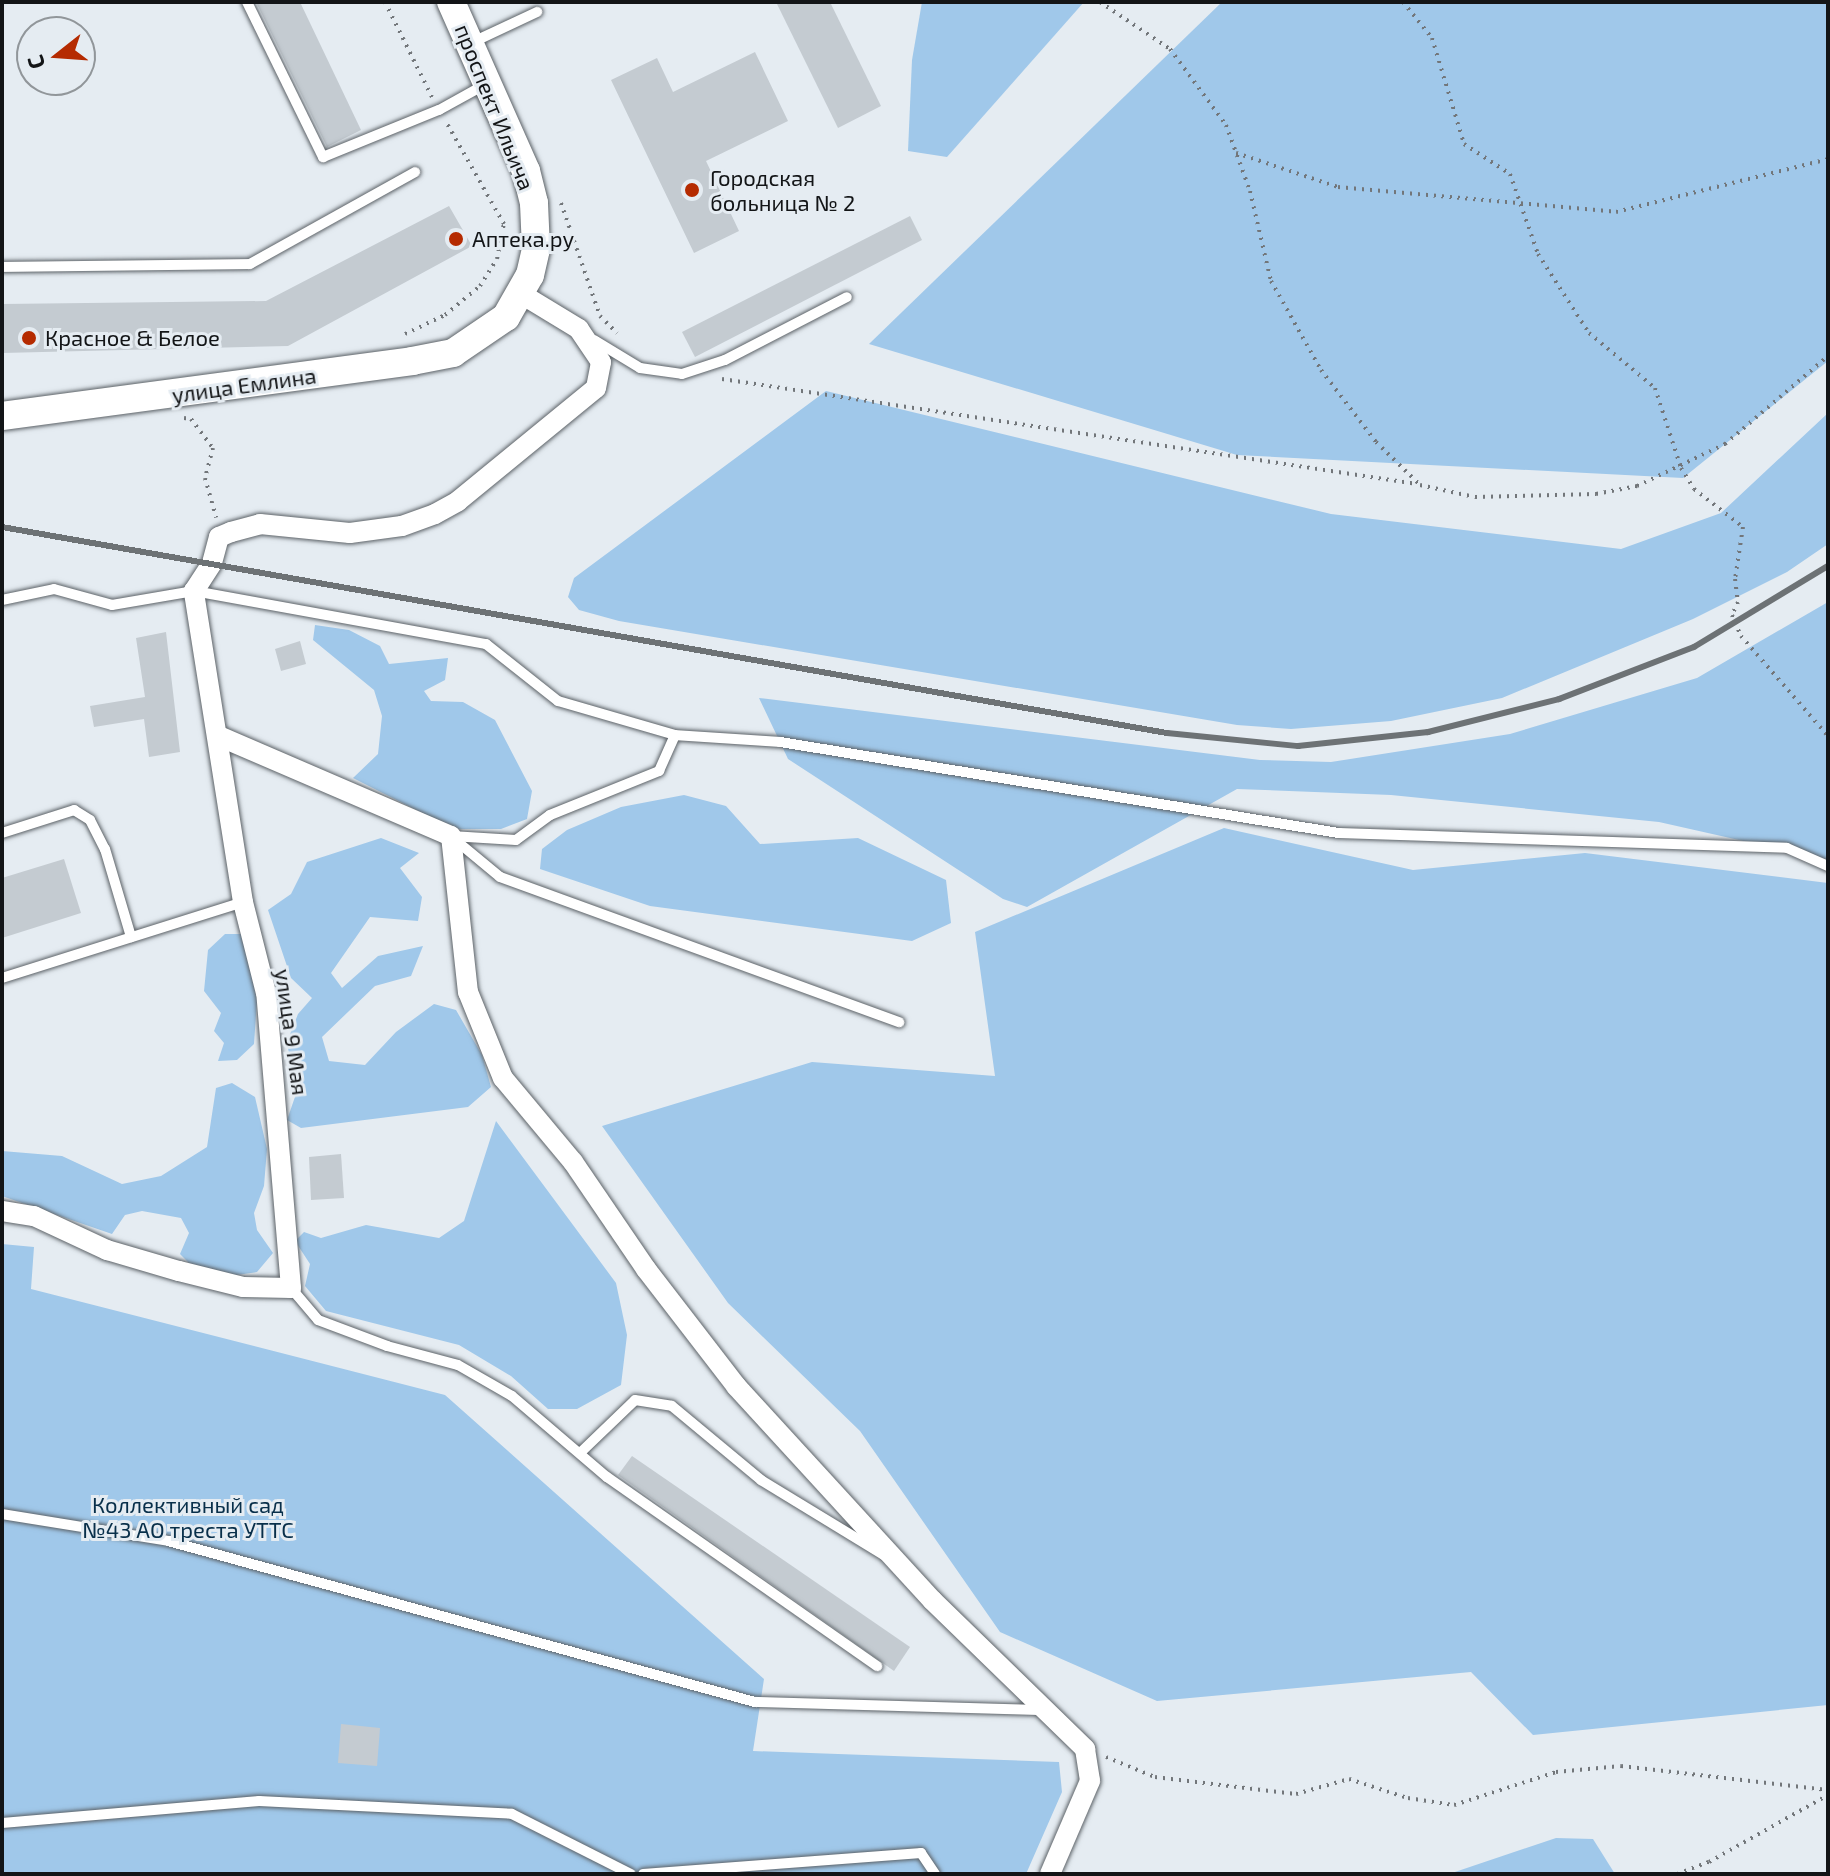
<!DOCTYPE html>
<html>
<head>
<meta charset="utf-8">
<style>
	body { margin:0 }
	#map { position:relative; width:1830px; height:1876px; overflow:hidden; background:#e5ecf2; font-family:"Exo 2",sans-serif }
	div>[style] { position:absolute }
	[style*='--x'] { left:calc(var(--x)*1px); top:calc(var(--y)*1px); width:calc(var(--w)*1px); rotate:calc(var(--a)*1deg) }
	.green>* { inset:0; background:#a0c8ea }
	.building>* { inset:0; background:#c4cbd1 }
	.path>* { height:4px; margin-top:-2px; transform-origin:0; background:repeating-linear-gradient(90deg,#72767a 0 2px,transparent 0 8px) }
	.roads { filter:drop-shadow(0 0 2px #5c6267) drop-shadow(0 0 2px #5c6267) }
	.lane>* { height:10px; margin:-5px; padding:0 5px; transform-origin:5px; border-radius:5px; background:#fff }
	.street>* { height:20px; margin:-10px; padding:0 10px; transform-origin:10px; border-radius:10px; background:#fff }
	.secondary>* { height:28px; margin:-14px; padding:0 14px; transform-origin:14px; border-radius:14px; background:#fff }
	.rail>* { height:6px; margin:-3px; padding:0 3px; transform-origin:3px; border-radius:3px; background:#6d7275 }
	.dots>* { width:22px; height:22px; translate:-50% -50%; box-sizing:border-box; border:4px solid #e5ecf2; border-radius:50% }
	span { translate:-50% -50%; white-space:nowrap; text-align:center; line-height:1.15; -webkit-text-stroke:6px #e5ecf2; paint-order:stroke }
	.street-label { font-size:22px; color:#131517 }
	.poi-label { font-size:22px; color:#131517 }
	.left { translate:0 -50%; text-align:left }
	.park-label { font-size:22px; color:#082f4a }
	.frame { position:absolute; inset:0; border:4px solid #131517; pointer-events:none }
	.north { position:absolute; left:16px; top:16px; width:80px; height:80px; box-sizing:border-box; background:#e5ecf2; border:2px solid #91969a; border-radius:50%; rotate:253deg; font-size:22px; font-weight:700; line-height:32px; text-align:center; color:#131517 }
	.north::after { content:''; display:block; margin:auto; width:28px; height:36px; background:#b52b01; clip-path:polygon(50% 0,100% 100%,50% 72%,0 100%) }
</style>
</head>
<body>
<div id="map">
	<div class="green">
		<div style="clip-path:polygon(922px 2px,1084px 2px,947px 157px,908px 151px,912px 60px)"></div>
		<div style="clip-path:polygon(1222px 2px,1828px 2px,1828px 361px,1683px 478px,1237px 455px,869px 344px)"></div>
		<div style="clip-path:polygon(826px 391px,1331px 514px,1621px 549px,1721px 513px,1828px 413px,1828px 544px,1787px 572px,1693px 619px,1502px 698px,1391px 721px,1291px 729px,1237px 725px,619px 621px,579px 610px,568px 597px,574px 578px)"></div>
		<div style="clip-path:polygon(1828px 602px,1828px 860px,1659px 822px,1391px 795px,1237px 789px,1027px 907px,1003px 899px,788px 759px,759px 698px,1260px 760px,1331px 762px,1510px 734px,1697px 678px)"></div>
		<div style="clip-path:polygon(315px 625px,349px 630px,380px 646px,389px 664px,448px 658px,445px 680px,424px 691px,431px 701px,463px 702px,495px 720px,532px 791px,527px 819px,501px 829px,454px 829px,353px 778px,378px 754px,382px 716px,374px 690px,313px 640px)"></div>
		<div style="clip-path:polygon(684px 795px,726px 806px,760px 844px,858px 838px,946px 880px,951px 923px,912px 941px,650px 906px,540px 869px,542px 849px,567px 830px,621px 807px)"></div>
		<div style="clip-path:polygon(1224px 828px,1413px 870px,1585px 853px,1828px 883px,1828px 1705px,1533px 1735px,1471px 1672px,1157px 1701px,1000px 1632px,860px 1431px,728px 1303px,602px 1126px,812px 1062px,995px 1076px,975px 932px)"></div>
		<div style="clip-path:polygon(381px 838px,419px 853px,400px 868px,422px 897px,418px 921px,370px 917px,331px 973px,342px 988px,378px 956px,423px 946px,411px 976px,375px 986px,322px 1037px,329px 1061px,365px 1065px,396px 1032px,434px 1004px,456px 1010px,482px 1055px,491px 1087px,468px 1107px,301px 1128px,287px 1120px,296px 1094px,287px 1042px,298px 1014px,312px 998px,291px 978px,268px 910px,291px 894px,307px 862px)"></div>
		<div style="clip-path:polygon(225px 934px,242px 934px,257px 1000px,254px 1044px,237px 1060px,218px 1061px,224px 1043px,214px 1031px,221px 1013px,204px 991px,208px 950px)"></div>
		<div style="clip-path:polygon(232px 1083px,255px 1097px,267px 1149px,264px 1186px,254px 1213px,257px 1230px,273px 1253px,257px 1272px,230px 1276px,191px 1265px,180px 1254px,189px 1233px,181px 1218px,142px 1211px,125px 1215px,112px 1234px,2px 1196px,2px 1151px,62px 1156px,122px 1184px,161px 1176px,207px 1147px,216px 1088px)"></div>
		<div style="clip-path:polygon(496px 1121px,616px 1283px,627px 1335px,621px 1385px,577px 1409px,548px 1409px,511px 1376px,459px 1345px,326px 1311px,305px 1286px,310px 1264px,295px 1241px,304px 1232px,321px 1238px,366px 1225px,439px 1238px,464px 1221px)"></div>
		<div style="clip-path:polygon(2px 1244px,34px 1247px,31px 1289px,445px 1395px,764px 1679px,753px 1751px,1059px 1762px,1062px 1792px,1026px 1874px,2px 1874px)"></div>
		<div style="clip-path:polygon(1556px 1838px,1593px 1839px,1615px 1874px,1449px 1874px)"></div>
	</div>
	<div class="building">
		<div style="clip-path:polygon(256px 2px,300px 2px,361px 130px,327px 147px)"></div>
		<div style="clip-path:polygon(776px 2px,830px 2px,881px 106px,838px 128px)"></div>
		<div style="clip-path:polygon(755px 52px,788px 121px,706px 161px,739px 231px,694px 253px,611px 80px,657px 58px,673px 92px)"></div>
		<div style="clip-path:polygon(449px 206px,472px 246px,288px 346px,2px 353px,2px 304px,266px 301px)"></div>
		<div style="clip-path:polygon(910px 216px,922px 240px,695px 357px,682px 332px)"></div>
		<div style="clip-path:polygon(166px 632px,180px 752px,149px 757px,144px 719px,94px 727px,90px 706px,145px 697px,136px 638px)"></div>
		<div style="clip-path:polygon(300px 641px,306px 664px,281px 671px,275px 649px)"></div>
		<div style="clip-path:polygon(64px 859px,81px 913px,2px 938px,2px 878px)"></div>
		<div style="clip-path:polygon(341px 1154px,344px 1198px,311px 1200px,309px 1157px)"></div>
		<div style="clip-path:polygon(632px 1456px,910px 1647px,894px 1671px,618px 1475px)"></div>
		<div style="clip-path:polygon(341px 1724px,380px 1728px,377px 1766px,338px 1763px)"></div>
	</div>
	<div class="path">
		<div style="--x:385;--y:2;--w:106;--a:63.7"></div>
		<div style="--x:1100;--y:2;--w:84;--a:33.9"></div>
		<div style="--x:1170;--y:49;--w:94;--a:53.6"></div>
		<div style="--x:1226;--y:125;--w:70;--a:70"></div>
		<div style="--x:1250;--y:191;--w:92;--a:76.9"></div>
		<div style="--x:1271;--y:281;--w:102;--a:60.7"></div>
		<div style="--x:1321;--y:370;--w:91;--a:52.6"></div>
		<div style="--x:1376;--y:442;--w:62;--a:44.3"></div>
		<div style="--x:1420;--y:485;--w:56;--a:12.3"></div>
		<div style="--x:1475;--y:497;--w:121;--a:-1.4"></div>
		<div style="--x:1596;--y:494;--w:42;--a:-11"></div>
		<div style="--x:1637;--y:486;--w:98;--a:-25.5"></div>
		<div style="--x:1725;--y:444;--w:135;--a:-40.5"></div>
		<div style="--x:1403;--y:2;--w:46;--a:51.1"></div>
		<div style="--x:1432;--y:38;--w:111;--a:73.2"></div>
		<div style="--x:1464;--y:144;--w:55;--a:33.1"></div>
		<div style="--x:1510;--y:174;--w:85;--a:70.7"></div>
		<div style="--x:1538;--y:254;--w:94;--a:57.2"></div>
		<div style="--x:1589;--y:333;--w:86;--a:39.8"></div>
		<div style="--x:1655;--y:388;--w:84;--a:72"></div>
		<div style="--x:1681;--y:468;--w:25;--a:58"></div>
		<div style="--x:1694;--y:489;--w:62;--a:37.8"></div>
		<div style="--x:1743;--y:527;--w:53;--a:98.7"></div>
		<div style="--x:1735;--y:579;--w:23;--a:83"></div>
		<div style="--x:1738;--y:602;--w:14;--a:115"></div>
		<div style="--x:1732;--y:615;--w:23;--a:67"></div>
		<div style="--x:1741;--y:636;--w:133;--a:49"></div>
		<div style="--x:1236;--y:153;--w:108;--a:18.4"></div>
		<div style="--x:1338;--y:187;--w:279;--a:5.1"></div>
		<div style="--x:1616;--y:212;--w:219;--a:-14"></div>
		<div style="--x:561;--y:203;--w:120;--a:71"></div>
		<div style="--x:600;--y:316;--w:24;--a:45"></div>
		<div style="--x:405;--y:334;--w:44;--a:-25.4"></div>
		<div style="--x:445;--y:315;--w:45;--a:-39.6"></div>
		<div style="--x:480;--y:286;--w:32;--a:-58"></div>
		<div style="--x:497;--y:259;--w:36;--a:-79"></div>
		<div style="--x:504;--y:224;--w:117;--a:-119.6"></div>
		<div style="--x:722;--y:379;--w:703;--a:8.59"></div>
		<div style="--x:184;--y:418;--w:7;--a:8"></div>
		<div style="--x:191;--y:419;--w:36;--a:53"></div>
		<div style="--x:213;--y:448;--w:31;--a:105"></div>
		<div style="--x:205;--y:478;--w:41;--a:74.2"></div>
		<div style="--x:1106;--y:1757;--w:53;--a:22.2"></div>
		<div style="--x:1155;--y:1777;--w:142;--a:6.9"></div>
		<div style="--x:1296;--y:1794;--w:55;--a:-15.8"></div>
		<div style="--x:1349;--y:1779;--w:62;--a:17.9"></div>
		<div style="--x:1408;--y:1798;--w:47;--a:8.7"></div>
		<div style="--x:1454;--y:1805;--w:107;--a:-17.9"></div>
		<div style="--x:1556;--y:1772;--w:65;--a:-5.3"></div>
		<div style="--x:1621;--y:1766;--w:208;--a:6.6"></div>
		<div style="--x:1677;--y:1874;--w:34;--a:-21"></div>
		<div style="--x:1709;--y:1862;--w:137;--a:-29.4"></div>
	</div>
	<div class="roads">
		<div class="lane">
			<div style="--x:247;--y:2;--w:173;--a:63.9"></div>
			<div style="--x:323;--y:157;--w:125;--a:-22.1"></div>
			<div style="--x:439;--y:110;--w:54;--a:-29"></div>
			<div style="--x:473;--y:42;--w:71;--a:-25.1"></div>
			<div style="--x:2;--y:267;--w:248;--a:-0.7"></div>
			<div style="--x:250;--y:264;--w:189;--a:-29.1"></div>
			<div style="--x:594;--y:340;--w:54;--a:31.3"></div>
			<div style="--x:640;--y:368;--w:42;--a:8.1"></div>
			<div style="--x:682;--y:374;--w:45;--a:-18"></div>
			<div style="--x:725;--y:360;--w:137;--a:-27.3"></div>
			<div style="--x:2;--y:600;--w:53;--a:-11.9"></div>
			<div style="--x:54;--y:589;--w:60;--a:15.4"></div>
			<div style="--x:112;--y:605;--w:83;--a:-9.7"></div>
			<div style="--x:194;--y:591;--w:297;--a:10.3"></div>
			<div style="--x:486;--y:644;--w:92;--a:38.4"></div>
			<div style="--x:558;--y:701;--w:122;--a:16.2"></div>
			<div style="--x:675;--y:735;--w:105;--a:3.8"></div>
			<div style="--x:780;--y:742;--w:566;--a:9.25"></div>
			<div style="--x:1339;--y:833;--w:448;--a:1.9"></div>
			<div style="--x:1787;--y:848;--w:45;--a:23.7"></div>
			<div style="--x:2;--y:833;--w:76;--a:-17.7"></div>
			<div style="--x:74;--y:810;--w:19;--a:32"></div>
			<div style="--x:90;--y:820;--w:33;--a:63"></div>
			<div style="--x:105;--y:849;--w:92;--a:73.5"></div>
			<div style="--x:451;--y:836;--w:65;--a:3.5"></div>
			<div style="--x:516;--y:840;--w:42;--a:-36.3"></div>
			<div style="--x:550;--y:815;--w:118;--a:-22"></div>
			<div style="--x:659;--y:771;--w:39;--a:-66"></div>
			<div style="--x:453;--y:838;--w:61;--a:39.7"></div>
			<div style="--x:500;--y:877;--w:425;--a:20"></div>
			<div style="--x:2;--y:978;--w:253;--a:-17.5"></div>
			<div style="--x:291;--y:1288;--w:42;--a:49.8"></div>
			<div style="--x:318;--y:1320;--w:74;--a:20.6"></div>
			<div style="--x:387;--y:1346;--w:73;--a:15"></div>
			<div style="--x:458;--y:1365;--w:62;--a:29.9"></div>
			<div style="--x:512;--y:1396;--w:125;--a:40.5"></div>
			<div style="--x:607;--y:1477;--w:330;--a:35"></div>
			<div style="--x:580;--y:1453;--w:76;--a:-43.9"></div>
			<div style="--x:635;--y:1400;--w:37;--a:9"></div>
			<div style="--x:672;--y:1406;--w:116;--a:39.7"></div>
			<div style="--x:761;--y:1480;--w:144;--a:31.4"></div>
			<div style="--x:2;--y:1514;--w:168;--a:9.2"></div>
			<div style="--x:168;--y:1541;--w:609;--a:15.34"></div>
			<div style="--x:755;--y:1702;--w:288;--a:1.6"></div>
			<div style="--x:2;--y:1823;--w:258;--a:-4.9"></div>
			<div style="--x:259;--y:1801;--w:253;--a:2.9"></div>
			<div style="--x:512;--y:1814;--w:133;--a:26.8"></div>
			<div style="--x:643;--y:1874;--w:279;--a:-4.3"></div>
			<div style="--x:921;--y:1853;--w:25;--a:56"></div>
		</div>
		<div class="street">
			<div style="--x:221;--y:737;--w:250;--a:23.3"></div>
			<div style="--x:451;--y:836;--w:157;--a:83.8"></div>
			<div style="--x:468;--y:992;--w:93;--a:67.9"></div>
			<div style="--x:503;--y:1078;--w:109;--a:50.2"></div>
			<div style="--x:573;--y:1162;--w:130;--a:55.7"></div>
			<div style="--x:646;--y:1269;--w:148;--a:52.4"></div>
			<div style="--x:736;--y:1386;--w:290;--a:47.5"></div>
			<div style="--x:932;--y:1600;--w:214;--a:44.2"></div>
			<div style="--x:1085;--y:1749;--w:32;--a:81"></div>
			<div style="--x:1090;--y:1781;--w:101;--a:113.3"></div>
			<div style="--x:2;--y:1211;--w:32;--a:9"></div>
			<div style="--x:34;--y:1216;--w:81;--a:25"></div>
			<div style="--x:107;--y:1250;--w:75;--a:16.3"></div>
			<div style="--x:179;--y:1271;--w:66;--a:14"></div>
			<div style="--x:243;--y:1287;--w:48;--a:1.2"></div>
			<div style="--x:291;--y:1288;--w:296;--a:-94.8"></div>
			<div style="--x:266;--y:993;--w:94;--a:-104.2"></div>
			<div style="--x:243;--y:902;--w:315;--a:-99"></div>
			<div style="--x:194;--y:591;--w:33;--a:-57"></div>
			<div style="--x:212;--y:563;--w:27;--a:-75"></div>
			<div style="--x:219;--y:537;--w:13;--a:-23"></div>
			<div style="--x:231;--y:532;--w:30;--a:-15"></div>
			<div style="--x:260;--y:524;--w:90;--a:5.7"></div>
			<div style="--x:350;--y:533;--w:52;--a:-7.7"></div>
			<div style="--x:402;--y:526;--w:35;--a:-20"></div>
			<div style="--x:435;--y:514;--w:26;--a:-29"></div>
			<div style="--x:458;--y:501;--w:178;--a:-39.3"></div>
			<div style="--x:596;--y:388;--w:26;--a:-79"></div>
			<div style="--x:601;--y:362;--w:40;--a:-124"></div>
			<div style="--x:579;--y:329;--w:66;--a:-148.7"></div>
		</div>
		<div class="secondary">
			<div style="--x:2;--y:416;--w:414;--a:-7.6"></div>
			<div style="--x:412;--y:361;--w:42;--a:-11"></div>
			<div style="--x:453;--y:353;--w:64;--a:-34.2"></div>
			<div style="--x:506;--y:317;--w:48;--a:-60.3"></div>
			<div style="--x:530;--y:275;--w:27;--a:-77"></div>
			<div style="--x:536;--y:249;--w:46;--a:-92.5"></div>
			<div style="--x:534;--y:203;--w:33;--a:-104"></div>
			<div style="--x:526;--y:171;--w:185;--a:-113.9"></div>
		</div>
	</div>
	<div class="rail">
		<div style="--x:2;--y:527;--w:1183;--a:10.03"></div>
		<div style="--x:1167;--y:733;--w:132;--a:5.7"></div>
		<div style="--x:1298;--y:746;--w:131;--a:-6.1"></div>
		<div style="--x:1428;--y:732;--w:135;--a:-14.1"></div>
		<div style="--x:1559;--y:699;--w:145;--a:-21.1"></div>
		<div style="--x:1694;--y:647;--w:157;--a:-31.2"></div>
	</div>
	<div class="dots">
		<div style="left:692px;top:190px;background:#b52b01"></div>
		<div style="left:456px;top:239px;background:#b52b01"></div>
		<div style="left:29px;top:338px;background:#b52b01"></div>
	</div>
	<div class="street-label">
		<span style="left:495px;top:107px;rotate:68deg">проспект Ильича</span>
		<span style="left:244px;top:385px;rotate:-8deg">улица Емлина</span>
		<span style="left:292px;top:1032px;rotate:82deg">улица 9 Мая</span>
	</div>
	<div class="poi-label">
		<span class="left" style="left:710px;top:190px">Городская<br>больница № 2</span>
		<span class="left" style="left:472px;top:239px">Аптека.ру</span>
		<span class="left" style="left:45px;top:338px">Красное &amp; Белое</span>
	</div>
	<div class="park-label">
		<span style="left:188px;top:1517px">Коллективный сад<br>№43 АО треста УТТС</span>
	</div>
	<div class="frame"></div>
	<div class="north">С</div>
</div>
</body>
</html>
